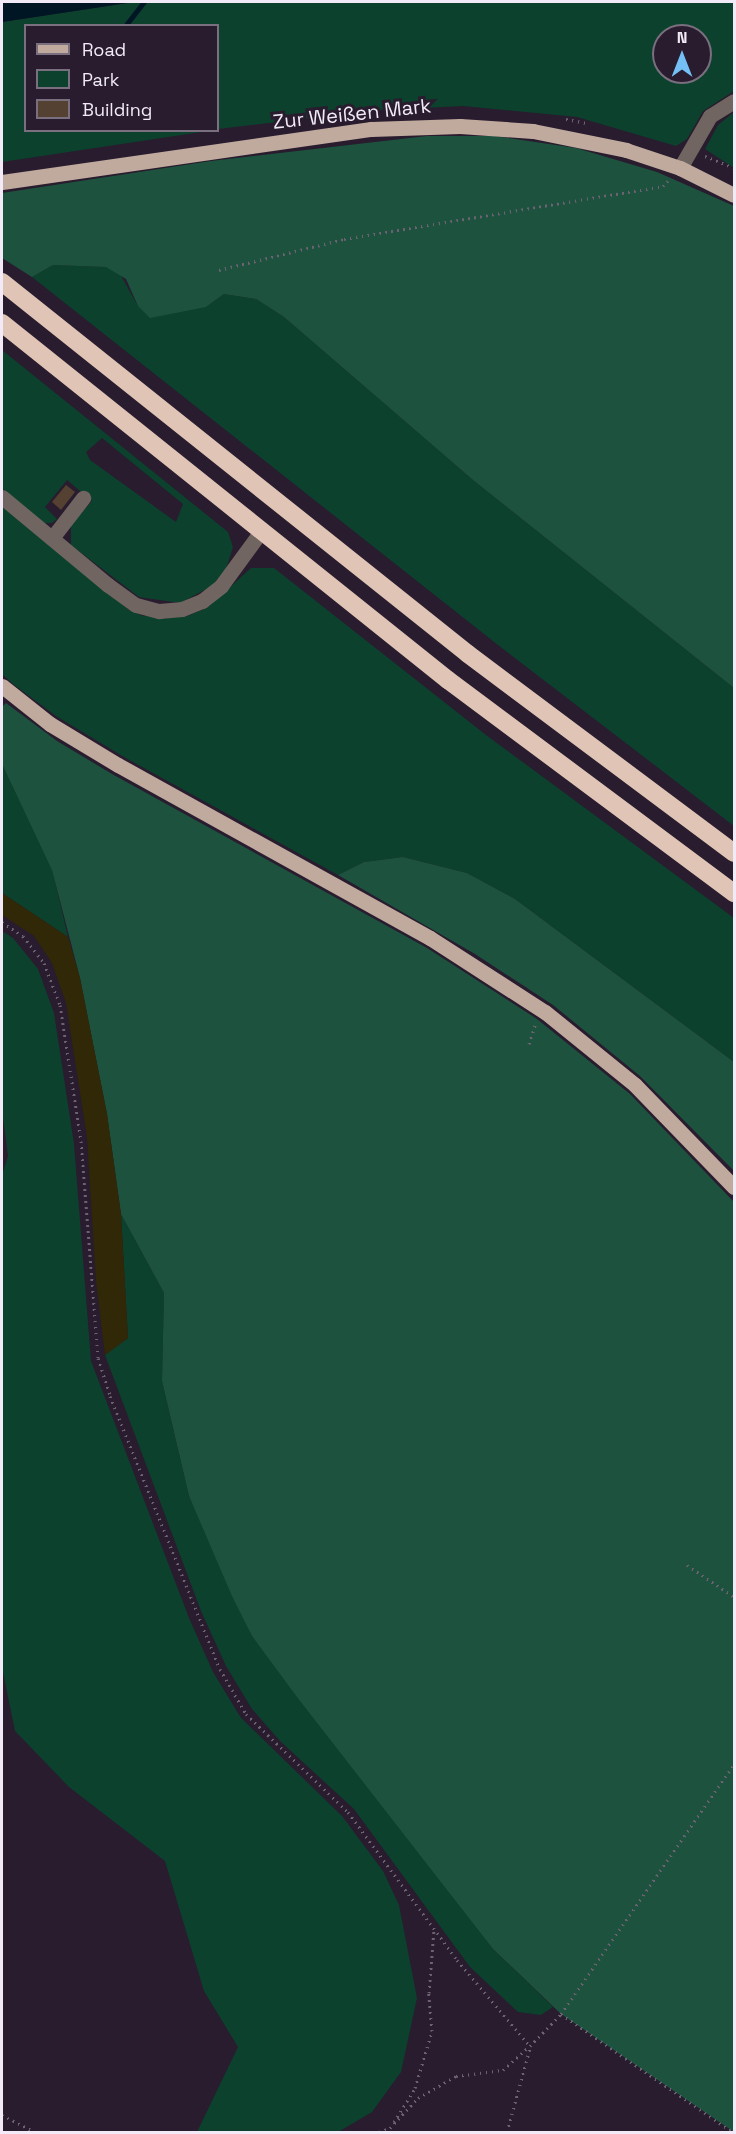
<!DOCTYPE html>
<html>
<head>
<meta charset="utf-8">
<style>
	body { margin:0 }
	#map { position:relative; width:736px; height:2134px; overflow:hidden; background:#281c2e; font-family:"Space Grotesk",sans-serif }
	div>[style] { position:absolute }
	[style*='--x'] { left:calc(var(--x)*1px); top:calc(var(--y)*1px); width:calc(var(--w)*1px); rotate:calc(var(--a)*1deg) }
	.green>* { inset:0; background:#0c412d }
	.forest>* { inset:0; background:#1d533e }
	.sand>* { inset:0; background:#312807 }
	.water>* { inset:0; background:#001625 }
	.stream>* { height:5px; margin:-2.5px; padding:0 2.5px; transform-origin:2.5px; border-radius:2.5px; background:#001625 }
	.building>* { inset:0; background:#544131 }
	.path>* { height:3px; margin-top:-1.5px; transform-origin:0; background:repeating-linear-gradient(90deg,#6c6272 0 1.5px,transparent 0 6px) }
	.minor>* { height:15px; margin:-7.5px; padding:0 7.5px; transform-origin:7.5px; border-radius:7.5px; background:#706560 }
	.major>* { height:15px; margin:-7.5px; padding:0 7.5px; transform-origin:7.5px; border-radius:7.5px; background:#c0aa9e }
	.highway>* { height:18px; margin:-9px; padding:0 9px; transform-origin:9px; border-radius:9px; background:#e0c5b6 }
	span { translate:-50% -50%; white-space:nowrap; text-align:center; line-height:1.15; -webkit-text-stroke:6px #281c2e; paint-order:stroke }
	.street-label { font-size:20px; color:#f2ebf7 }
	.frame { position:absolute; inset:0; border:3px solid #f2ebf7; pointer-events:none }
	.legend { position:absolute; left:24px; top:24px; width:195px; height:108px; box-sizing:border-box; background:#281c2e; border:2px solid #796f7e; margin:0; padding:8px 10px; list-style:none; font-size:18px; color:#f2ebf7 }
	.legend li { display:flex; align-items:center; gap:12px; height:30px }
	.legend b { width:30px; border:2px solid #796f7e }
	.north { position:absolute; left:652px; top:24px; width:60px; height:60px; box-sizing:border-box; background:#281c2e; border:2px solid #796f7e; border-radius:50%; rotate:0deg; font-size:16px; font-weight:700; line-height:24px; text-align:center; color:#f2ebf7 }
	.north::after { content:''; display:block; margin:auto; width:21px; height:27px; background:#74c0f6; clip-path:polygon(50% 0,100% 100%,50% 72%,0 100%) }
</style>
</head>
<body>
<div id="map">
	<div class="green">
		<div style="clip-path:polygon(evenodd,134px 2px,734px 2px,734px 91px,703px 111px,687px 139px,676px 146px,577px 117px,463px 106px,382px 110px,218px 129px,218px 26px,26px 26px,26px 130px,208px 131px,2px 162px,2px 22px,134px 2px,664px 36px,700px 36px,700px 72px,664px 72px,664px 36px)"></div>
		<div style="clip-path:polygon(734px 112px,734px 168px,705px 149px,718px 125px)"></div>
		<div style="clip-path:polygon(53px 265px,106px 267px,119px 272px,138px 306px,206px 307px,224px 294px,256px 299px,284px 317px,473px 480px,734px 688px,734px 826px,498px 645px,32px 277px)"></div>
		<div style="clip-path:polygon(evenodd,2px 350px,228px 532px,233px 547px,226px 569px,212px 586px,180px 603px,139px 597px,71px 545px,71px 525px,92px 501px,67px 480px,45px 507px,57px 519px,52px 523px,44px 523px,2px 488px,2px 350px,102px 438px,183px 504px,176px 522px,90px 460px,86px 452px,102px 438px)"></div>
		<div style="clip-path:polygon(2px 505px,129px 610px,143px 616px,185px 617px,207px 608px,251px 568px,274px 568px,486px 735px,734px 918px,734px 1062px,515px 899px,467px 873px,403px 857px,364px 862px,338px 875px,124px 757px,56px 716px,13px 684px,2px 674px)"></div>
		<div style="clip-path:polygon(2px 764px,52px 869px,68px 937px,2px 893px)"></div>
		<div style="clip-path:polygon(2px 931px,13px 938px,38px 969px,54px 1013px,74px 1144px,91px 1361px,189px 1618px,213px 1672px,241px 1718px,342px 1816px,383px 1871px,399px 1905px,417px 1998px,401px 2072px,372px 2112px,338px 2132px,197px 2132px,238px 2047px,204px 1991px,165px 1861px,69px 1787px,15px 1731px,2px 1667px,2px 1175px,8px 1156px,2px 1110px)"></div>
		<div style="clip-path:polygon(121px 1214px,164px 1293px,162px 1381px,189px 1496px,252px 1636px,493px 1949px,553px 2007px,541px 2015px,518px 2012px,470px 1967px,354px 1809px,280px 1741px,252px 1709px,226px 1666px,201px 1611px,105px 1355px,128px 1338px)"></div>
	</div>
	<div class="forest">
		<div style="clip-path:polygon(427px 136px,494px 136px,576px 148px,657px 172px,734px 206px,734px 688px,473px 480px,284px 317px,256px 299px,224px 294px,206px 307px,150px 318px,138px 306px,126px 279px,106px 267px,53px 265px,32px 277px,2px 258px,2px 193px,211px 161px)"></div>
		<div style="clip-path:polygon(6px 703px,57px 741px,112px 774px,427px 948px,537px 1019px,630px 1094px,734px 1202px,734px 2132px,561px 2014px,493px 1949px,297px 1697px,252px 1636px,232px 1596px,189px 1496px,162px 1381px,164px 1293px,121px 1214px,107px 1114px,80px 978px,52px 870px,2px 764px,2px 707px)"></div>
		<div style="clip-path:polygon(403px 857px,467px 873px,515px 899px,734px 1062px,734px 1171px,640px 1076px,553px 1005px,475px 954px,338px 875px,364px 862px)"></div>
	</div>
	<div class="sand">
		<div style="clip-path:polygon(2px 893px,68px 937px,80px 978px,107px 1114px,121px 1214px,128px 1338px,105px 1355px,96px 1281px,87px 1137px,66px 1003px,52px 963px,34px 936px,2px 915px)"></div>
	</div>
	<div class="water">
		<div style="clip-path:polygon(2px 2px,134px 2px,2px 22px)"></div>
	</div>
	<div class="stream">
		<div style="--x:125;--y:26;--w:31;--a:-52"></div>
	</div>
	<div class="building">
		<div style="clip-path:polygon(66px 485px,75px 492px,61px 510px,52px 502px)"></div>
	</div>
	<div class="path">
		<div style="--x:566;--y:119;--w:20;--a:11"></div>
		<div style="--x:705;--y:156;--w:31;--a:22"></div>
		<div style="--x:219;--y:270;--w:129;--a:-13.9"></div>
		<div style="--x:344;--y:239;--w:323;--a:-9.4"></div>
		<div style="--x:663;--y:186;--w:7;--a:-45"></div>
		<div style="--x:2;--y:922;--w:25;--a:34"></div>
		<div style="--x:23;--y:936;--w:34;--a:52"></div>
		<div style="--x:44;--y:963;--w:45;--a:69.1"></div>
		<div style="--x:60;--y:1005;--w:138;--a:81.2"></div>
		<div style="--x:81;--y:1141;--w:218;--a:85.5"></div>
		<div style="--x:98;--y:1358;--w:40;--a:72"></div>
		<div style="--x:110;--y:1396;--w:294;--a:68.1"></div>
		<div style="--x:220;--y:1669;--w:52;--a:60"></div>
		<div style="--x:246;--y:1714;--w:141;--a:43.9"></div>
		<div style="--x:348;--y:1812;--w:184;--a:53.6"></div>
		<div style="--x:457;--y:1960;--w:113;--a:49.7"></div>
		<div style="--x:529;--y:1044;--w:20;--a:-72"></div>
		<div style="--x:687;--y:1565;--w:57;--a:34.2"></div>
		<div style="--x:561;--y:2014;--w:209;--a:34.5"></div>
		<div style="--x:2;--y:2115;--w:37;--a:27"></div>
		<div style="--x:394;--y:2122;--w:40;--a:-58"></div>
		<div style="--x:415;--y:2088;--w:59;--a:-73.4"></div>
		<div style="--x:432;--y:2031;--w:38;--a:-95"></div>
		<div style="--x:429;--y:1993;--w:63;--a:-85.5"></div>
		<div style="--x:379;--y:2132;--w:12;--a:-20"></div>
		<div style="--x:390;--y:2128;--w:41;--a:-47"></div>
		<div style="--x:418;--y:2098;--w:44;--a:-30.1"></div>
		<div style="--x:456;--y:2076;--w:47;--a:-7.3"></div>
		<div style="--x:503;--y:2070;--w:36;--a:-42"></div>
		<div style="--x:530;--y:2046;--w:45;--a:-45.9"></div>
		<div style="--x:561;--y:2014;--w:304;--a:-55.3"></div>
		<div style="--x:507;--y:2132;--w:87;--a:-74.7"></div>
	</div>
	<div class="minor">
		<div style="--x:680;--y:168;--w:60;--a:-60"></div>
		<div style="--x:710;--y:116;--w:28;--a:-32"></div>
		<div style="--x:2;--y:497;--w:138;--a:39.7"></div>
		<div style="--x:108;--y:585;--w:34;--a:36"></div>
		<div style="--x:136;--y:605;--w:24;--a:15"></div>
		<div style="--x:159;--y:611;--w:23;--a:-5"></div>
		<div style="--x:182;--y:609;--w:22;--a:-22"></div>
		<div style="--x:202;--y:601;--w:24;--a:-38"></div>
		<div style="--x:221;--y:586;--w:69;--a:-53.8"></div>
		<div style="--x:52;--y:538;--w:51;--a:-52.2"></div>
	</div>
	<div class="major">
		<div style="--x:2;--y:182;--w:373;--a:-8.2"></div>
		<div style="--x:371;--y:129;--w:89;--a:-1.9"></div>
		<div style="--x:460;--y:126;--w:73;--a:3.9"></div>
		<div style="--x:533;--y:131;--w:95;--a:11.5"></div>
		<div style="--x:626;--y:150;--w:57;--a:18.4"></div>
		<div style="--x:680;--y:168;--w:60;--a:26.6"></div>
		<div style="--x:2;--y:686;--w:61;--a:38.4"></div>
		<div style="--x:50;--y:724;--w:79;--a:31.1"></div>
		<div style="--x:118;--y:765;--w:357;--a:29"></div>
		<div style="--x:430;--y:938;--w:137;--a:32.8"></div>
		<div style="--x:545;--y:1012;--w:116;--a:39"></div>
		<div style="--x:635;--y:1085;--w:142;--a:45.9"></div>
	</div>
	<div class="highway">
		<div style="--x:2;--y:282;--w:596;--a:38.6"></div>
		<div style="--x:468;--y:654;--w:332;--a:36.8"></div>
		<div style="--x:2;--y:323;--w:571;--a:38.68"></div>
		<div style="--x:448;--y:680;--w:357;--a:36.7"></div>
	</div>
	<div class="street-label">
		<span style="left:352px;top:114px;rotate:-6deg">Zur Weißen Mark</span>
	</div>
	<div class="frame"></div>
	<ul class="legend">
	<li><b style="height:8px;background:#c0aa9e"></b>Road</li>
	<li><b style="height:16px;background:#0c412d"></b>Park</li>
	<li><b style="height:16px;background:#544131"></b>Building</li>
	</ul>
	<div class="north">N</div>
</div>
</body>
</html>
